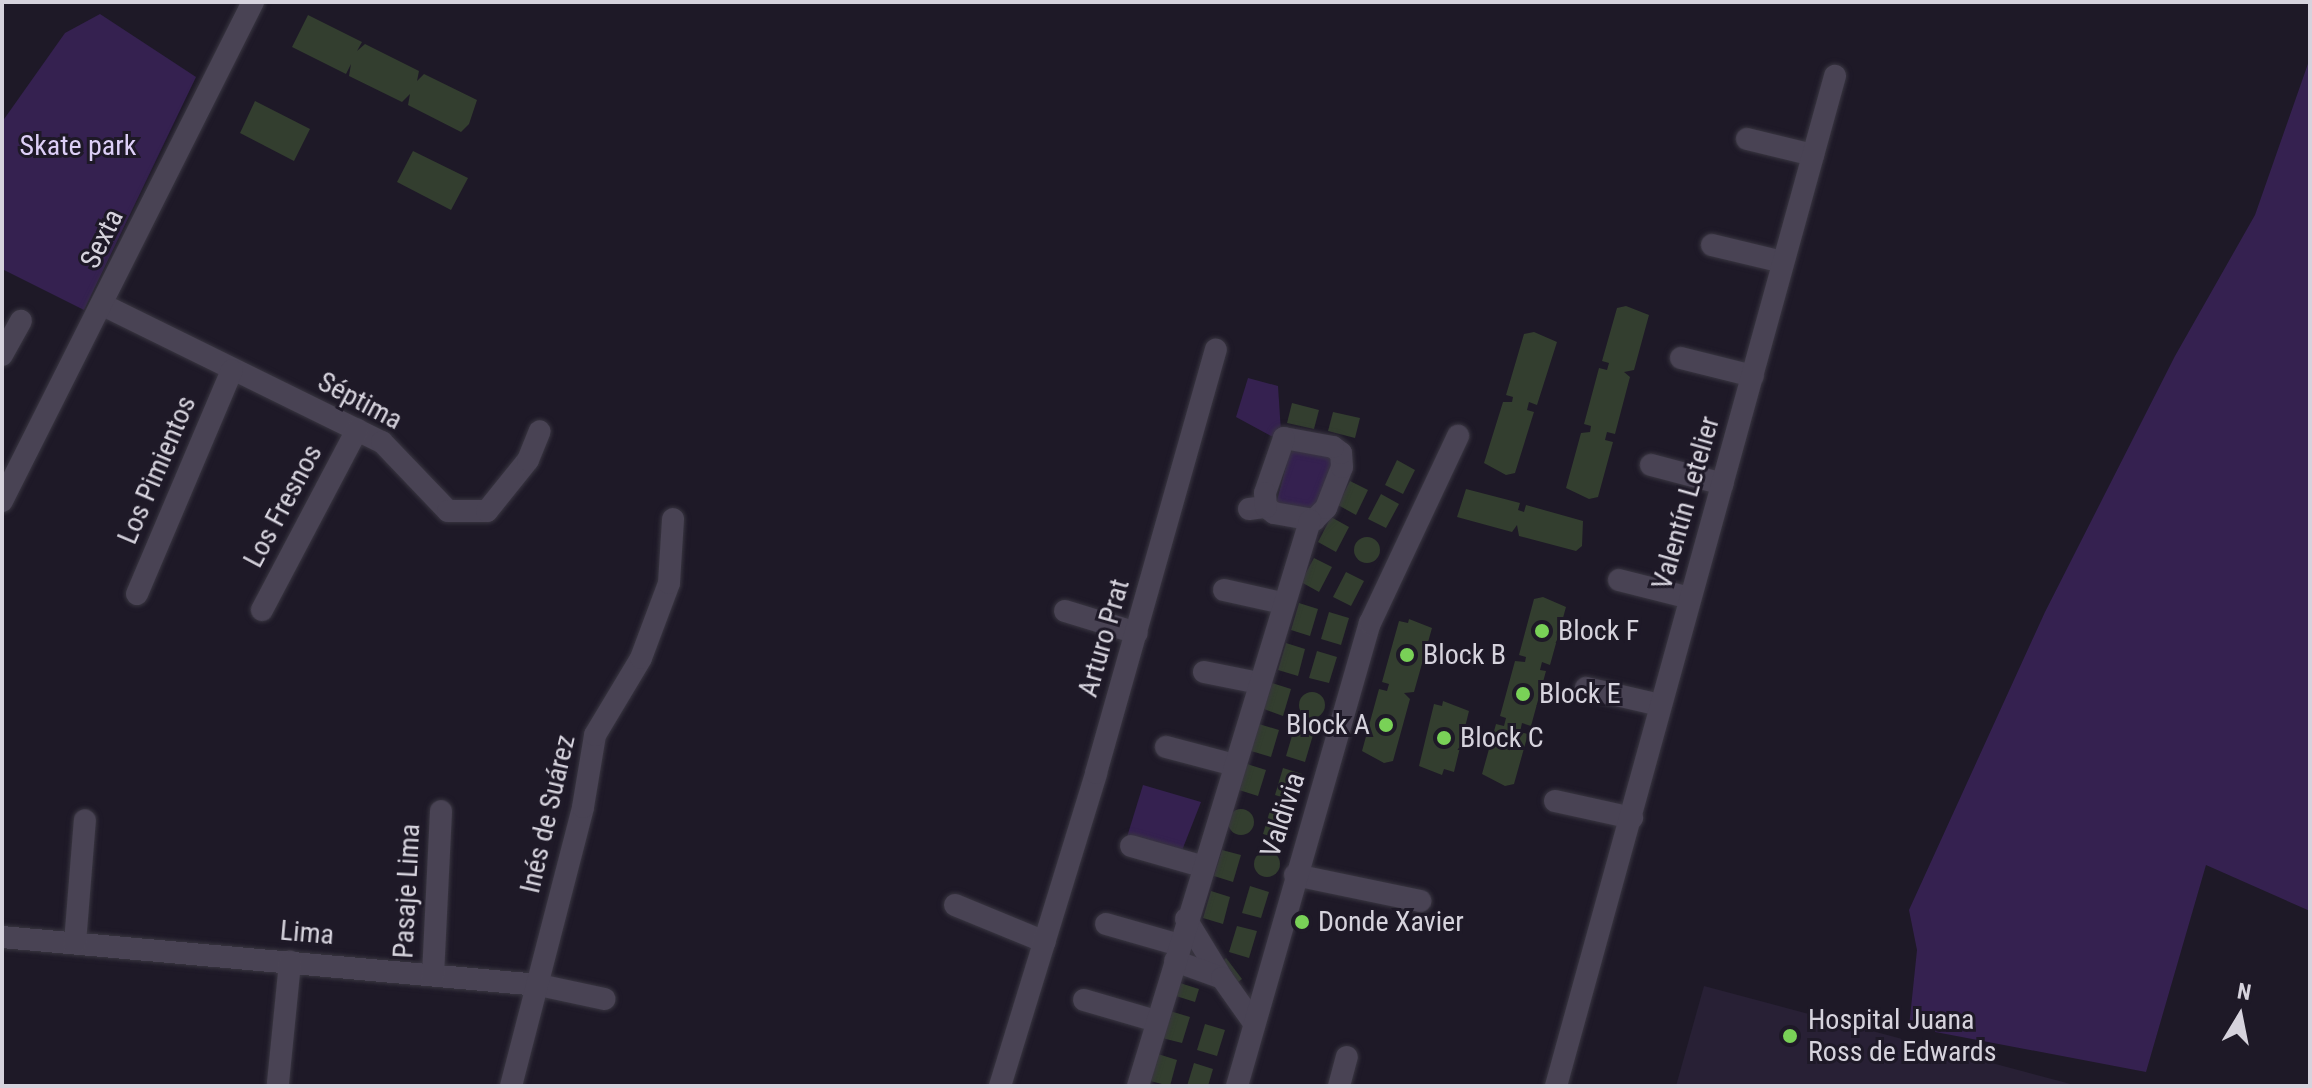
<!DOCTYPE html>
<html>
<head>
<meta charset="utf-8">
<style>
	body { margin:0 }
	#map { position:relative; width:2312px; height:1088px; overflow:hidden; background:#1e1927; font-family:"Roboto Condensed",sans-serif }
	div>[style] { position:absolute }
	[style*='--x'] { left:calc(var(--x)*1px); top:calc(var(--y)*1px); width:calc(var(--w)*1px); rotate:calc(var(--a)*1deg) }
	.built>* { inset:0; background:#282035 }
	.green>* { inset:0; background:#352150 }
	.building>* { inset:0; background:#333e2f }
	.round { border-radius:50% }
	.roads { filter:drop-shadow(0 0 2px #393641) drop-shadow(0 0 2px #393641) }
	.street>* { height:22px; margin:-11px; padding:0 11px; transform-origin:11px; border-radius:11px; background:#494354 }
	.dots>* { width:22px; height:22px; translate:-50% -50%; box-sizing:border-box; border:4px solid #1e1927; border-radius:50% }
	span { translate:-50% -50%; white-space:nowrap; text-align:center; line-height:1.15; -webkit-text-stroke:6px #1e1927; paint-order:stroke }
	.park-label { font-size:28px; color:#ddcff7 }
	.street-label { font-size:28px; color:#d6d3dd }
	.poi-label { font-size:28px; color:#d6d3dd }
	.left { translate:0 -50%; text-align:left }
	.right { translate:-100% -50%; text-align:right }
	.frame { position:absolute; inset:0; border:4px solid #d6d3dd; pointer-events:none }
	.north { position:absolute; left:2200px; top:976px; width:80px; height:80px; -webkit-text-stroke:6px #1e1927; paint-order:stroke; rotate:10deg; font-size:22px; font-weight:700; line-height:32px; text-align:center; color:#d6d3dd }
	.north::after { content:''; display:block; margin:auto; width:28px; height:36px; background:#d6d3dd; clip-path:polygon(50% 0,100% 100%,50% 72%,0 100%) }
</style>
</head>
<body>
<div id="map">
	<div class="built">
		<div style="clip-path:polygon(1704px 986px,2078px 1086px,1676px 1086px)"></div>
	</div>
	<div class="green">
		<div style="clip-path:polygon(100px 14px,196px 77px,84px 310px,2px 269px,2px 122px,65px 33px)"></div>
		<div style="clip-path:polygon(2310px 58px,2310px 911px,2206px 865px,2146px 1072px,1909px 1027px,1917px 950px,1909px 910px,2045px 612px,2175px 356px,2255px 215px)"></div>
		<div style="clip-path:polygon(1248px 378px,1278px 386px,1281px 432px,1275px 438px,1236px 417px)"></div>
		<div style="clip-path:polygon(1292px 444px,1337px 457px,1313px 513px,1276px 504px)"></div>
		<div style="clip-path:polygon(1143px 785px,1201px 802px,1181px 853px,1127px 837px)"></div>
	</div>
	<div class="building">
		<div style="clip-path:polygon(308px 15px,362px 42px,357px 51px,365px 44px,419px 71px,417px 81px,424px 74px,477px 100px,469px 124px,461px 132px,408px 105px,410px 94px,402px 102px,349px 76px,351px 64px,346px 74px,292px 47px)"></div>
		<div style="clip-path:polygon(255px 101px,310px 129px,294px 161px,240px 133px)"></div>
		<div style="clip-path:polygon(413px 151px,468px 178px,451px 210px,397px 182px)"></div>
		<div style="clip-path:polygon(1626px 306px,1649px 315px,1634px 370px,1624px 372px,1630px 377px,1615px 434px,1607px 432px,1605px 440px,1613px 442px,1598px 497px,1589px 499px,1566px 488px,1581px 433px,1590px 432px,1591px 426px,1584px 424px,1599px 368px,1607px 370px,1609px 363px,1602px 361px,1617px 308px)"></div>
		<div style="clip-path:polygon(1534px 332px,1557px 342px,1537px 405px,1529px 402px,1527px 410px,1534px 412px,1515px 473px,1506px 475px,1484px 463px,1503px 402px,1512px 402px,1513px 397px,1506px 395px,1524px 334px)"></div>
		<div style="clip-path:polygon(1292px 403px,1319px 410px,1314px 429px,1287px 423px)"></div>
		<div style="clip-path:polygon(1333px 412px,1360px 418px,1355px 438px,1328px 431px)"></div>
		<div style="clip-path:polygon(1397px 460px,1415px 470px,1403px 494px,1385px 485px)"></div>
		<div style="clip-path:polygon(1350px 481px,1368px 490px,1356px 515px,1338px 505px)"></div>
		<div style="clip-path:polygon(1466px 489px,1520px 503px,1518px 510px,1524px 512px,1526px 505px,1583px 521px,1582px 546px,1576px 551px,1519px 536px,1517px 525px,1512px 532px,1457px 517px)"></div>
		<div style="clip-path:polygon(1381px 494px,1399px 504px,1386px 528px,1368px 519px)"></div>
		<div style="clip-path:polygon(1331px 517px,1349px 527px,1336px 552px,1318px 542px)"></div>
		<div class="round" style="left:1354px;top:537px;width:26px;height:26px"></div>
		<div style="clip-path:polygon(1314px 558px,1332px 567px,1319px 592px,1301px 582px)"></div>
		<div style="clip-path:polygon(1346px 572px,1364px 581px,1351px 606px,1333px 597px)"></div>
		<div style="clip-path:polygon(1543px 597px,1566px 607px,1550px 665px,1542px 662px,1540px 670px,1546px 671px,1531px 726px,1522px 723px,1520px 732px,1528px 734px,1514px 784px,1505px 786px,1482px 774px,1496px 724px,1504px 726px,1506px 718px,1500px 716px,1515px 661px,1525px 662px,1526px 657px,1519px 655px,1534px 599px)"></div>
		<div style="clip-path:polygon(1299px 603px,1318px 609px,1310px 636px,1291px 630px)"></div>
		<div style="clip-path:polygon(1329px 612px,1349px 618px,1341px 645px,1321px 639px)"></div>
		<div style="clip-path:polygon(1409px 619px,1432px 628px,1414px 692px,1404px 693px,1410px 699px,1393px 761px,1384px 763px,1362px 751px,1379px 689px,1387px 691px,1389px 684px,1382px 682px,1399px 621px,1408px 623px)"></div>
		<div style="clip-path:polygon(1286px 643px,1305px 649px,1298px 676px,1278px 670px)"></div>
		<div style="clip-path:polygon(1317px 651px,1337px 657px,1329px 683px,1309px 678px)"></div>
		<div style="clip-path:polygon(1272px 683px,1291px 689px,1283px 716px,1264px 709px)"></div>
		<div class="round" style="left:1299px;top:692px;width:26px;height:26px"></div>
		<div style="clip-path:polygon(1443px 701px,1469px 711px,1454px 772px,1444px 769px,1442px 775px,1419px 766px,1434px 704px,1442px 706px)"></div>
		<div style="clip-path:polygon(1259px 724px,1279px 730px,1271px 757px,1251px 751px)"></div>
		<div style="clip-path:polygon(1294px 729px,1313px 735px,1305px 762px,1286px 756px)"></div>
		<div style="clip-path:polygon(1247px 764px,1266px 770px,1258px 796px,1239px 790px)"></div>
		<div style="clip-path:polygon(1283px 768px,1302px 774px,1294px 801px,1275px 795px)"></div>
		<div style="clip-path:polygon(1271px 807px,1291px 813px,1283px 840px,1263px 834px)"></div>
		<div class="round" style="left:1228px;top:809px;width:26px;height:26px"></div>
		<div style="clip-path:polygon(1222px 850px,1241px 855px,1233px 882px,1214px 876px)"></div>
		<div class="round" style="left:1254px;top:851px;width:26px;height:26px"></div>
		<div style="clip-path:polygon(1250px 886px,1269px 892px,1261px 918px,1242px 913px)"></div>
		<div style="clip-path:polygon(1211px 891px,1230px 897px,1223px 924px,1203px 918px)"></div>
		<div style="clip-path:polygon(1237px 926px,1257px 931px,1249px 958px,1229px 952px)"></div>
		<div style="clip-path:polygon(1226px 958px,1242px 979px,1237px 983px,1223px 961px)"></div>
		<div style="clip-path:polygon(1180px 983px,1199px 989px,1195px 1002px,1176px 996px)"></div>
		<div style="clip-path:polygon(1170px 1011px,1190px 1017px,1182px 1043px,1162px 1038px)"></div>
		<div style="clip-path:polygon(1205px 1024px,1225px 1030px,1217px 1056px,1197px 1050px)"></div>
		<div style="clip-path:polygon(1158px 1054px,1177px 1060px,1170px 1086px,1150px 1081px)"></div>
		<div style="clip-path:polygon(1194px 1063px,1213px 1069px,1208px 1086px,1187px 1086px)"></div>
	</div>
	<div class="roads">
		<div class="street">
			<div style="--x:1747;--y:139;--w:68;--a:13.6"></div>
			<div style="--x:1712;--y:245;--w:73;--a:13.5"></div>
			<div style="--x:103;--y:305;--w:311;--a:26.2"></div>
			<div style="--x:382;--y:442;--w:95;--a:46.3"></div>
			<div style="--x:448;--y:511;--w:39;--a:0"></div>
			<div style="--x:487;--y:511;--w:65;--a:-51.2"></div>
			<div style="--x:528;--y:460;--w:31;--a:-68"></div>
			<div style="--x:2;--y:355;--w:39;--a:-61"></div>
			<div style="--x:1681;--y:358;--w:74;--a:14"></div>
			<div style="--x:1651;--y:465;--w:74;--a:14.8"></div>
			<div style="--x:2;--y:501;--w:559;--a:-63.3"></div>
			<div style="--x:1249;--y:509;--w:17;--a:-7"></div>
			<div style="--x:1266;--y:507;--w:10;--a:37"></div>
			<div style="--x:1274;--y:513;--w:41;--a:9.9"></div>
			<div style="--x:1314;--y:520;--w:17;--a:-45"></div>
			<div style="--x:1326;--y:508;--w:44;--a:-68.7"></div>
			<div style="--x:1342;--y:467;--w:14;--a:-94"></div>
			<div style="--x:1341;--y:453;--w:10;--a:-143"></div>
			<div style="--x:1333;--y:447;--w:50;--a:-169.6"></div>
			<div style="--x:1284;--y:438;--w:58;--a:109.1"></div>
			<div style="--x:1265;--y:493;--w:14;--a:86"></div>
			<div style="--x:1619;--y:580;--w:73;--a:14.2"></div>
			<div style="--x:1224;--y:590;--w:59;--a:12.6"></div>
			<div style="--x:137;--y:594;--w:243;--a:-67"></div>
			<div style="--x:262;--y:610;--w:204;--a:-62.2"></div>
			<div style="--x:1065;--y:611;--w:75;--a:17"></div>
			<div style="--x:1204;--y:672;--w:56;--a:11.3"></div>
			<div style="--x:1586;--y:688;--w:76;--a:12.9"></div>
			<div style="--x:1166;--y:747;--w:70;--a:14.8"></div>
			<div style="--x:1555;--y:801;--w:79;--a:12.4"></div>
			<div style="--x:1131;--y:846;--w:73;--a:15.9"></div>
			<div style="--x:1295;--y:875;--w:128;--a:11.7"></div>
			<div style="--x:955;--y:905;--w:97;--a:22.3"></div>
			<div style="--x:1186;--y:919;--w:69;--a:58.6"></div>
			<div style="--x:1106;--y:924;--w:76;--a:16"></div>
			<div style="--x:2;--y:937;--w:539;--a:5.11"></div>
			<div style="--x:539;--y:985;--w:67;--a:12"></div>
			<div style="--x:75;--y:943;--w:123;--a:-85.4"></div>
			<div style="--x:1175;--y:961;--w:50;--a:19.9"></div>
			<div style="--x:1222;--y:978;--w:55;--a:54.6"></div>
			<div style="--x:433;--y:975;--w:164;--a:-87.2"></div>
			<div style="--x:1084;--y:1000;--w:75;--a:16.3"></div>
			<div style="--x:278;--y:1083;--w:122;--a:-84.3"></div>
			<div style="--x:511;--y:1086;--w:288;--a:-75.5"></div>
			<div style="--x:583;--y:807;--w:73;--a:-80.5"></div>
			<div style="--x:595;--y:735;--w:90;--a:-59.1"></div>
			<div style="--x:641;--y:658;--w:80;--a:-69.5"></div>
			<div style="--x:669;--y:583;--w:64;--a:-86.4"></div>
			<div style="--x:1000;--y:1086;--w:327;--a:-72.9"></div>
			<div style="--x:1096;--y:773;--w:440;--a:-74.2"></div>
			<div style="--x:1138;--y:1086;--w:591;--a:-73.07"></div>
			<div style="--x:1237;--y:1086;--w:482;--a:-74"></div>
			<div style="--x:1370;--y:623;--w:207;--a:-64.8"></div>
			<div style="--x:1339;--y:1086;--w:30;--a:-75"></div>
			<div style="--x:1556;--y:1086;--w:1048;--a:-74.56"></div>
		</div>
	</div>
	<div class="dots">
		<div style="left:1542px;top:631px;background:#79d157"></div>
		<div style="left:1407px;top:655px;background:#79d157"></div>
		<div style="left:1523px;top:694px;background:#79d157"></div>
		<div style="left:1386px;top:725px;background:#79d157"></div>
		<div style="left:1444px;top:738px;background:#79d157"></div>
		<div style="left:1302px;top:922px;background:#79d157"></div>
		<div style="left:1790px;top:1036px;background:#79d157"></div>
	</div>
	<div class="park-label">
		<span style="left:78px;top:146px">Skate park</span>
	</div>
	<div class="street-label">
		<span style="left:102px;top:239px;rotate:-64deg">Sexta</span>
		<span style="left:360px;top:401px;rotate:28deg">Séptima</span>
		<span style="left:157px;top:470px;rotate:-67deg">Los Pimientos</span>
		<span style="left:1686px;top:503px;rotate:-74deg">Valentín Letelier</span>
		<span style="left:283px;top:506px;rotate:-62deg">Los Fresnos</span>
		<span style="left:1104px;top:638px;rotate:-74deg">Arturo Prat</span>
		<span style="left:548px;top:814px;rotate:-77deg">Inés de Suárez</span>
		<span style="left:1283px;top:815px;rotate:-72deg">Valdivia</span>
		<span style="left:407px;top:891px;rotate:-87deg">Pasaje Lima</span>
		<span style="left:307px;top:933px;rotate:5deg">Lima</span>
	</div>
	<div class="poi-label">
		<span class="left" style="left:1558px;top:631px">Block F</span>
		<span class="left" style="left:1423px;top:655px">Block B</span>
		<span class="left" style="left:1539px;top:694px">Block E</span>
		<span class="right" style="left:1370px;top:725px">Block A</span>
		<span class="left" style="left:1460px;top:738px">Block C</span>
		<span class="left" style="left:1318px;top:922px">Donde Xavier</span>
		<span class="left" style="left:1808px;top:1036px">Hospital Juana<br>Ross de Edwards</span>
	</div>
	<div class="frame"></div>
	<div class="north">N</div>
</div>
</body>
</html>
